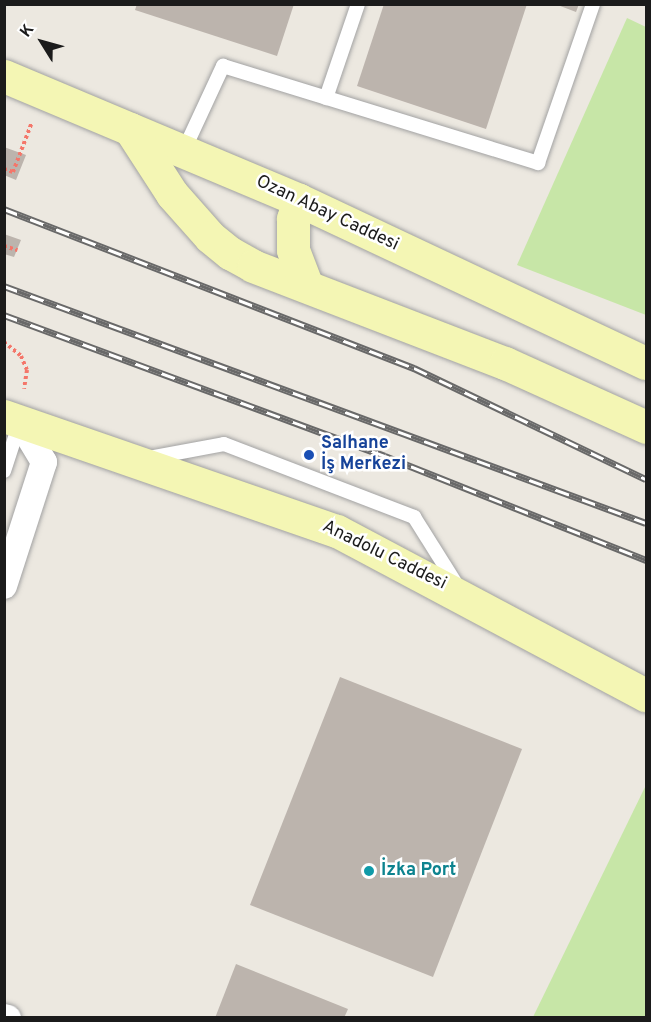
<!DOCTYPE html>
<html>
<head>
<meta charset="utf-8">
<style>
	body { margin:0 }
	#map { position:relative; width:651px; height:1022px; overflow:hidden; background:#ece8e0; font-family:Overpass,sans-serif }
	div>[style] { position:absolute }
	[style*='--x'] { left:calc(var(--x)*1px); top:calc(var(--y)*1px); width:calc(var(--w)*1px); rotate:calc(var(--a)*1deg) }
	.grass>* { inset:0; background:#c7e6a7 }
	.building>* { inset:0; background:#bcb4ad }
	.path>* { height:4px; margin-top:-2px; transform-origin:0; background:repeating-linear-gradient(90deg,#f4766a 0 3px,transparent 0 6px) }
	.roads { filter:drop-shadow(0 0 2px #a2a2a2) drop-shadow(0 0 2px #a2a2a2) }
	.lane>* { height:14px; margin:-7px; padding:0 7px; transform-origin:7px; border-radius:7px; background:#fff }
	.street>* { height:26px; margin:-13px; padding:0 13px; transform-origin:13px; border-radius:13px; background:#fff }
	.secondary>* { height:33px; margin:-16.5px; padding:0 16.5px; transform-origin:16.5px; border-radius:16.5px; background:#f4f6b4 }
	.rail>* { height:7px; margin-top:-3.5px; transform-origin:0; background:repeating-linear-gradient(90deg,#fff 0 14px,#696969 0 28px); box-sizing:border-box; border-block:2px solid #696969 }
	.dots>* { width:16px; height:16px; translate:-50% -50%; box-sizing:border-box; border:3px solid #fff; border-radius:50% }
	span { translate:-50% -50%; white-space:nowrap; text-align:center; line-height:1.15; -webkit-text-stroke:5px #fff; paint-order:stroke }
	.street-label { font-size:18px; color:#1b1b1b }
	.transit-label { font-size:18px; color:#164399; font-weight:700 }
	.left { translate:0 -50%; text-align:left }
	.culture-label { font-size:18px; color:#0d838f; font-weight:700 }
	.frame { position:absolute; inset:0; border:6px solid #1b1b1b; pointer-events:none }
	.north { position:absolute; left:12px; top:12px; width:60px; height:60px; -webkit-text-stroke:4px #fff; paint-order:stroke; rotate:307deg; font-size:16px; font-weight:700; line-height:24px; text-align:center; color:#1b1b1b }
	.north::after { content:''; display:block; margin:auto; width:21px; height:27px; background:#1b1b1b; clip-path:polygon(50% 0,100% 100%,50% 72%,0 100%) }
</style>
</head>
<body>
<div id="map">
	<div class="grass">
		<div style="clip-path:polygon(627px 18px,646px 27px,646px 315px,517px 265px)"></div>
		<div style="clip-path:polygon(646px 785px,646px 1017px,533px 1017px)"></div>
	</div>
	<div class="building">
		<div style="clip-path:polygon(137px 4px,294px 4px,277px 56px,135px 10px)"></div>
		<div style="clip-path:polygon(384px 4px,527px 4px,486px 129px,357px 86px)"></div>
		<div style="clip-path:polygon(555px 4px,579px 4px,576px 12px)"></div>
		<div style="clip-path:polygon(4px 147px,26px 155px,16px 180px,4px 175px)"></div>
		<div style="clip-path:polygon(4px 234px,21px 240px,14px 257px,4px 254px)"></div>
		<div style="clip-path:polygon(340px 677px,522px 749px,433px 977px,250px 905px)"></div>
		<div style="clip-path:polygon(236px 964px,348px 1009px,344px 1018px,215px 1018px)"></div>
	</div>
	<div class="path">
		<div style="--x:4;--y:169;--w:9;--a:18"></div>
		<div style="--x:13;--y:172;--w:53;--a:-69.2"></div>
		<div style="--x:4;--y:246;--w:14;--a:17"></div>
		<div style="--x:4;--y:342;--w:22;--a:39"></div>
		<div style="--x:21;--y:356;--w:15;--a:67"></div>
		<div style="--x:27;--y:370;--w:19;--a:99"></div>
	</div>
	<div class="roads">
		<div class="lane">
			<div style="--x:326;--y:98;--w:99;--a:-71.2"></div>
			<div style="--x:184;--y:150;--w:93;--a:-65.1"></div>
			<div style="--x:223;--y:66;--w:330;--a:17.1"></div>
			<div style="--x:538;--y:163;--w:168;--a:-70.9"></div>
			<div style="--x:149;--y:458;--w:76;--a:-10.6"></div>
			<div style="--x:224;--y:444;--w:204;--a:21"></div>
			<div style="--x:414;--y:517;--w:83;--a:57.8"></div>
			<div style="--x:4;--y:471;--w:52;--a:-71.9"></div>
		</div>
		<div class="street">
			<div style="--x:4;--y:586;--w:130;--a:-72.1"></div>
			<div style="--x:44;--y:462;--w:47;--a:-121"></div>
			<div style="--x:4;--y:1017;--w:4;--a:14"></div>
		</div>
		<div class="secondary">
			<div style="--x:4;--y:76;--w:320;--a:22.8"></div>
			<div style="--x:299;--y:200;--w:383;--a:25.2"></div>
			<div style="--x:130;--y:129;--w:77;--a:57.1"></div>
			<div style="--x:172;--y:194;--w:57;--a:48.5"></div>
			<div style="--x:210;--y:237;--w:26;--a:39"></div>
			<div style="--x:230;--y:253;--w:26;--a:29"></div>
			<div style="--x:253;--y:266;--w:270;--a:21.1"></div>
			<div style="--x:505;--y:363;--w:155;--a:24.4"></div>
			<div style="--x:299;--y:200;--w:20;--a:108"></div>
			<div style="--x:293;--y:219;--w:31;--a:90"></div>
			<div style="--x:293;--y:250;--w:36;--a:69"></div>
			<div style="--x:4;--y:416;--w:352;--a:19.1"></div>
			<div style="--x:337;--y:531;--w:350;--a:28"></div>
		</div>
	</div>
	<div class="rail">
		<div style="--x:4;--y:209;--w:440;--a:21.2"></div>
		<div style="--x:414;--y:368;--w:257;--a:25.6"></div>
		<div style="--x:4;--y:286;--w:684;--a:20.26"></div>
		<div style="--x:4;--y:315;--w:406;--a:20.3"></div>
		<div style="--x:385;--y:456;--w:281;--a:21.7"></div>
	</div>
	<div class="dots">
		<div style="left:309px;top:455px;background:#1a4fb4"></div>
		<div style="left:369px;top:871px;background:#0f9aa8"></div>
	</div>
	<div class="street-label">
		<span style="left:327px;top:214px;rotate:25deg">Ozan Abay Caddesi</span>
		<span style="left:384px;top:556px;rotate:26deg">Anadolu Caddesi</span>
	</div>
	<div class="transit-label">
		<span class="left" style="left:321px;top:455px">Salhane<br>İş Merkezi</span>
	</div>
	<div class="culture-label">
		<span class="left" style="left:381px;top:871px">İzka Port</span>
	</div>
	<div class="frame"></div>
	<div class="north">K</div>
</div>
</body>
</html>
